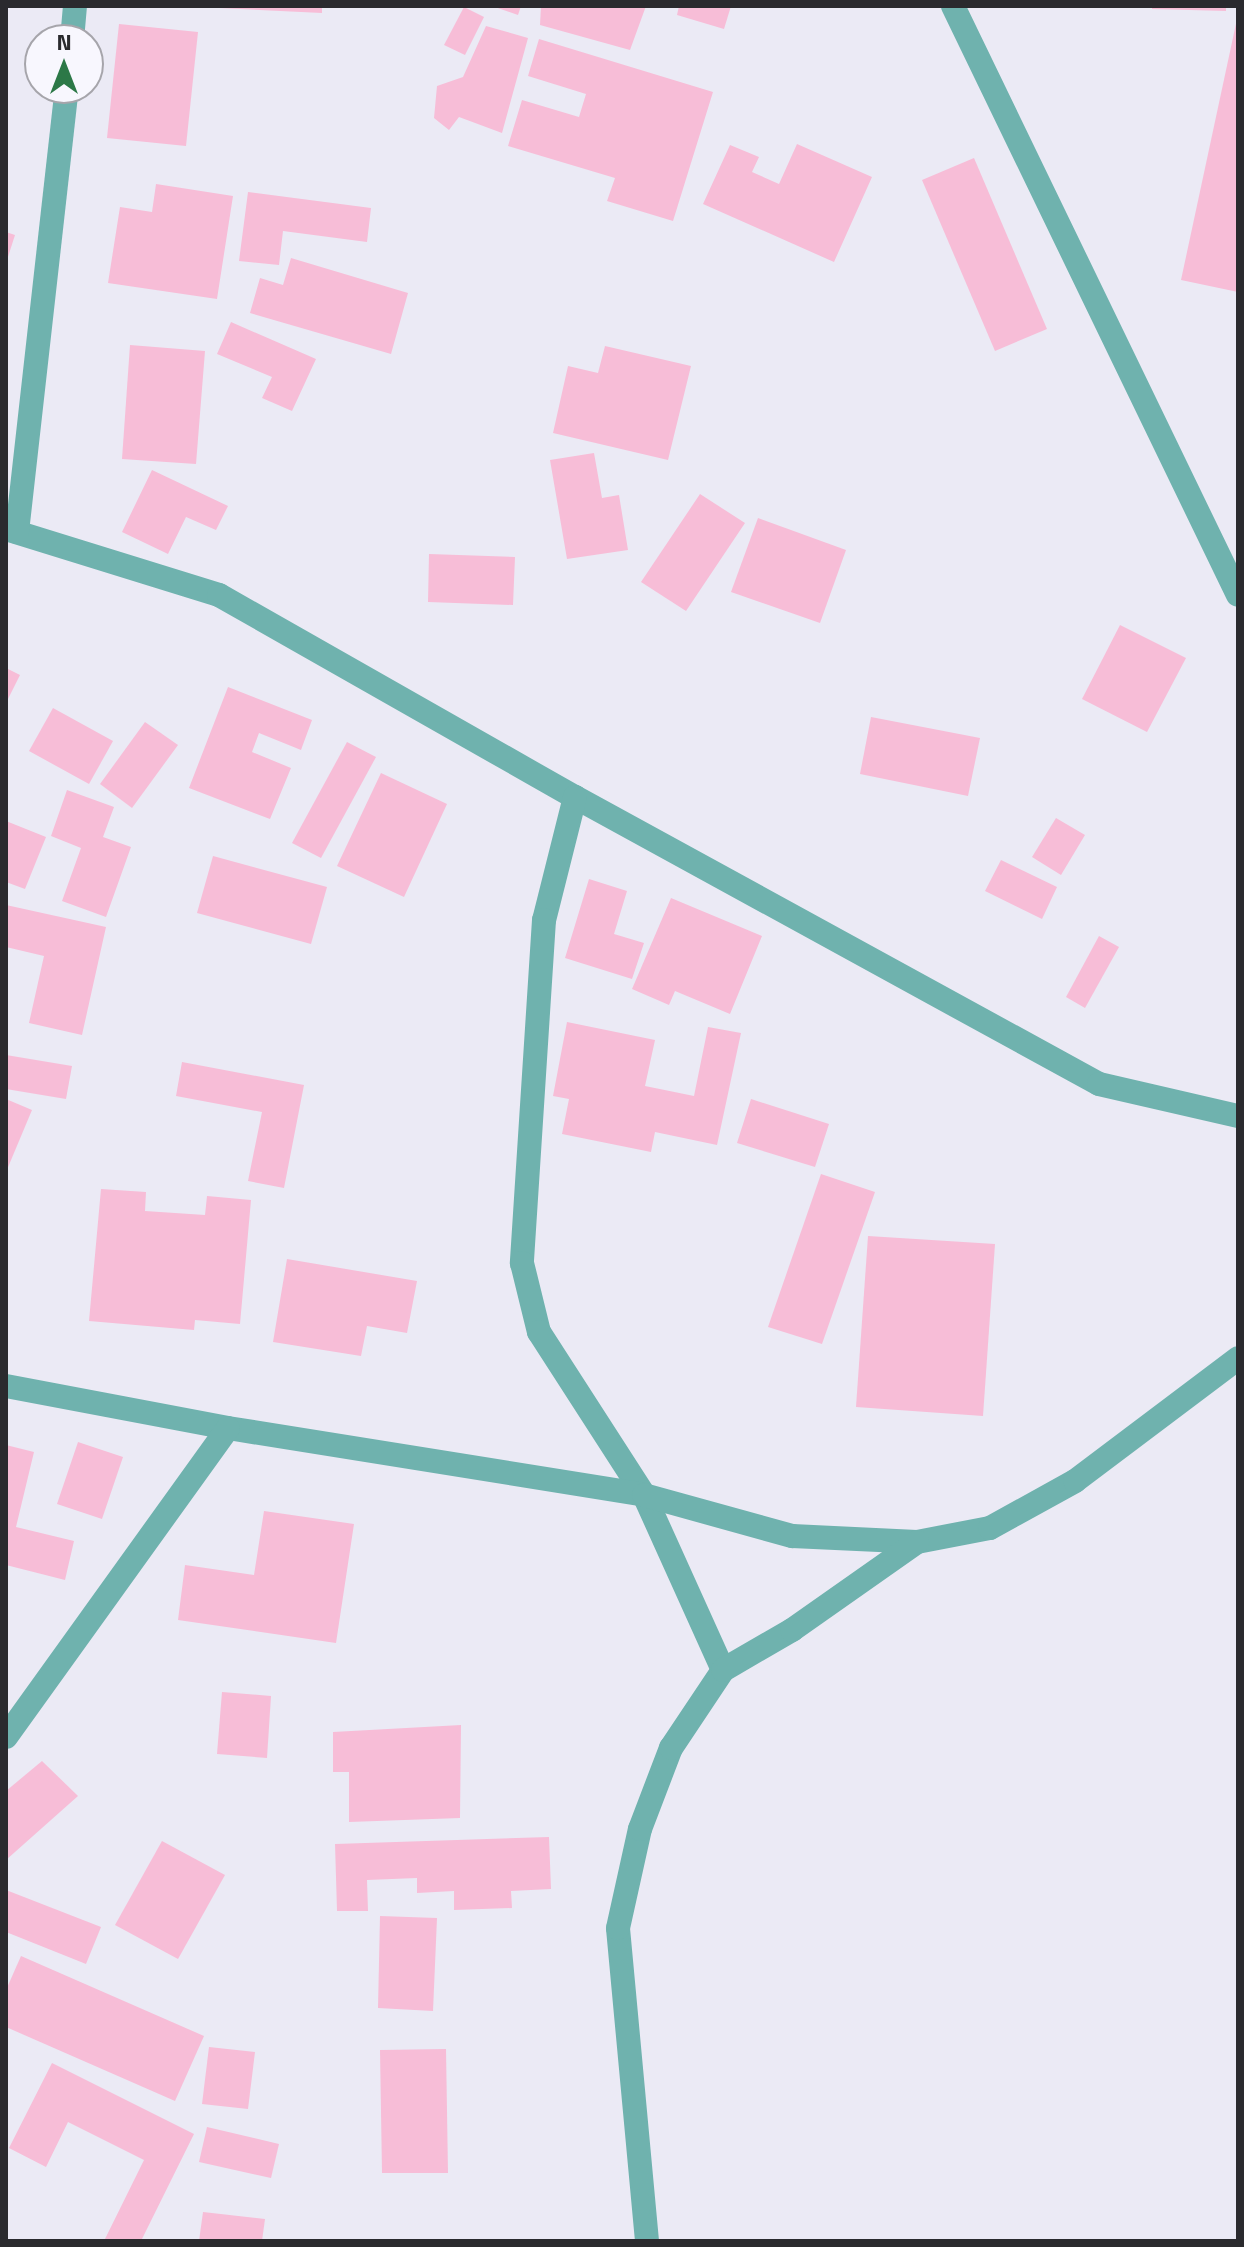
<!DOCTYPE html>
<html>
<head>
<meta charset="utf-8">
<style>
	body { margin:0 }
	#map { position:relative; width:1244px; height:2247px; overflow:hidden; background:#ebeaf5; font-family:"Titillium Web",sans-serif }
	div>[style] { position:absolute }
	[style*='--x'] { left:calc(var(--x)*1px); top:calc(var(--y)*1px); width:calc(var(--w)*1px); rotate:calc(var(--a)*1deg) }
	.building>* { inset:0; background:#f7bdd7 }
	.minor>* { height:24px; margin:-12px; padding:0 12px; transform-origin:12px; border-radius:12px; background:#6fb2ae }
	span { translate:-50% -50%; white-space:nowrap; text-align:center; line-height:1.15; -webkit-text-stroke:6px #f8f7fe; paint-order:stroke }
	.frame { position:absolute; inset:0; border:8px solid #2a2a2e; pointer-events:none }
	.north { position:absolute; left:24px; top:24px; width:80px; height:80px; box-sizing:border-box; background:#f8f7fe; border:2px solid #a6a5ab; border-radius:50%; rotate:0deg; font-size:22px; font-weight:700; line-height:32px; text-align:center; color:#2a2a2e }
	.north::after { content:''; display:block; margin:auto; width:28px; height:36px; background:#2c7847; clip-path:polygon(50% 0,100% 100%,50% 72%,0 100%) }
</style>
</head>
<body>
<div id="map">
	<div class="building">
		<div style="clip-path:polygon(177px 6px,322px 6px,322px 13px)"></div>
		<div style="clip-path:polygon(492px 6px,521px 6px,518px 15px)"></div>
		<div style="clip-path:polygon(541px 6px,646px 6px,630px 50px,540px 25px)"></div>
		<div style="clip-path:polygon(679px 6px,731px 6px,724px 29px,677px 15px)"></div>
		<div style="clip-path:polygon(1152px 6px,1226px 6px,1226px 11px,1152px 9px)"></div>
		<div style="clip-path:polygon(464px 7px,484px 17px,465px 55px,444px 45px)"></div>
		<div style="clip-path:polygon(1237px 19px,1238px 19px,1238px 292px,1181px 280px)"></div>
		<div style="clip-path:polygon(119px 24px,198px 32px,186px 146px,107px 138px)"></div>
		<div style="clip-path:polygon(486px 26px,528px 38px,502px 133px,459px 117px,449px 130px,434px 118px,437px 86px,463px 77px)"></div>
		<div style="clip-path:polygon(539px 39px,713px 92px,673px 221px,607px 201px,615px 178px,508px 146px,522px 100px,579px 117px,586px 94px,528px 76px)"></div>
		<div style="clip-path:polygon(797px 144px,872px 177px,834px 262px,703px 204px,730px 145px,759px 157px,752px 172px,779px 184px)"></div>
		<div style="clip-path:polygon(974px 158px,1047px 329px,995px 351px,922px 180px)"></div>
		<div style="clip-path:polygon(156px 184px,233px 196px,217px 299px,108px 283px,120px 207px,152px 212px)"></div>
		<div style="clip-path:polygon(248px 192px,371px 208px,367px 242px,283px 231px,279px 265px,239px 261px)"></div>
		<div style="clip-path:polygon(6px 232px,15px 235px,7px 260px,6px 260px)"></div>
		<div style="clip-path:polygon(291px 258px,408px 293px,391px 354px,250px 313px,260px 278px,283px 285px)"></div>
		<div style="clip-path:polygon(231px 322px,316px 359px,292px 411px,262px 398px,272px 377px,217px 354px)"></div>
		<div style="clip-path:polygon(130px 345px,205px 351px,196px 464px,122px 459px)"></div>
		<div style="clip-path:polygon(605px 346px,691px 366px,668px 460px,553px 433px,568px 366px,598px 373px)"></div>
		<div style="clip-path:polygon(594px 453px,602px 498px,619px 495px,628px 550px,567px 559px,550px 460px)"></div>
		<div style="clip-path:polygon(152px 470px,228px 506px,216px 530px,186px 517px,168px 554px,122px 532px)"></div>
		<div style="clip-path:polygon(700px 494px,745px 523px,686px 611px,641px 582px)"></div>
		<div style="clip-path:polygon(758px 518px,846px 550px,820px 623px,731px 592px)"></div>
		<div style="clip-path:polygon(429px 554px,515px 557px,513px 605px,428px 602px)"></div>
		<div style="clip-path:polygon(1120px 625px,1186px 658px,1147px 732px,1082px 699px)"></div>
		<div style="clip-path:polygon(6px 668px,20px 675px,6px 703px)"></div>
		<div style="clip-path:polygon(228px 687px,312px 720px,301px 750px,259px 733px,252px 752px,291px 768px,270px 819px,189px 788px)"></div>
		<div style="clip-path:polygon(53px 708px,113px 741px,89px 784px,29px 751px)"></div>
		<div style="clip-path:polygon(871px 717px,980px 738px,968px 796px,860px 774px)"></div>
		<div style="clip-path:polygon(145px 722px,178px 745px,132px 808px,100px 784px)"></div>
		<div style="clip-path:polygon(347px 742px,376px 757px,321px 858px,292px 843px)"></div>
		<div style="clip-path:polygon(381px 773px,447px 804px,404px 897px,337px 866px)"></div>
		<div style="clip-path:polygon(67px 790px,114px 807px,103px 837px,131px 847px,106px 917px,62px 901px,81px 848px,51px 836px)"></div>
		<div style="clip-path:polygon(1056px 818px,1085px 835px,1061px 875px,1032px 857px)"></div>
		<div style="clip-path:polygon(6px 821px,46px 837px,25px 889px,6px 882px)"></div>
		<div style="clip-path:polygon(213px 856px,327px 887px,311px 944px,197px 913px)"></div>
		<div style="clip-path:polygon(1001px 860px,1057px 887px,1042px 919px,985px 891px)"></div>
		<div style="clip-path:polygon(589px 879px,627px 891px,614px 934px,644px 943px,632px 979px,565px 958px)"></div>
		<div style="clip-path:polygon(671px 898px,762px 936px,730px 1014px,675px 991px,669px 1005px,632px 989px)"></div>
		<div style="clip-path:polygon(6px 905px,106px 927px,82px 1035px,29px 1023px,44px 956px,6px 947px)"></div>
		<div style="clip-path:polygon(1099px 936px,1119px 947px,1085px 1008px,1066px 997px)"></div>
		<div style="clip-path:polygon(567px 1022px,655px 1040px,645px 1086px,694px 1096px,708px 1027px,741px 1033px,717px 1145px,655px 1132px,651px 1152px,562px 1134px,569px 1099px,553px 1096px)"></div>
		<div style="clip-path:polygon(6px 1055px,72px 1066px,66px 1099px,6px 1089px)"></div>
		<div style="clip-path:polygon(182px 1062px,304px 1085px,284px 1188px,248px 1181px,262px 1112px,176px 1096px)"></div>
		<div style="clip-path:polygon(6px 1099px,32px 1110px,6px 1172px)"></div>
		<div style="clip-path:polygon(751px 1099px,829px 1124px,815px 1167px,737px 1143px)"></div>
		<div style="clip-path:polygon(821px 1174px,875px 1192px,822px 1344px,768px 1327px)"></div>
		<div style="clip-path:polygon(101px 1189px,146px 1192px,145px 1211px,205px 1215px,207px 1196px,251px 1200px,240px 1324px,195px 1320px,194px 1330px,89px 1321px)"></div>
		<div style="clip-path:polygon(868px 1236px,995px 1244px,983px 1416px,856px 1407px)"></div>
		<div style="clip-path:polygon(287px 1259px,417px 1281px,407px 1333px,367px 1326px,361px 1356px,273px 1342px)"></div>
		<div style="clip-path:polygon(78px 1442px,123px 1457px,102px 1519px,57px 1504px)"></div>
		<div style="clip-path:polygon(6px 1445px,34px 1452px,16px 1527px,74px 1541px,65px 1580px,6px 1565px)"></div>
		<div style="clip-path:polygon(264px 1511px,354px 1524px,336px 1643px,178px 1620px,185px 1565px,254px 1575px)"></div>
		<div style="clip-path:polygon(222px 1692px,271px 1696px,267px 1758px,217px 1754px)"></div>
		<div style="clip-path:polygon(461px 1725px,460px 1818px,349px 1822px,349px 1772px,333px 1772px,333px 1732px)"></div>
		<div style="clip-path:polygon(42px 1761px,78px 1796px,6px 1860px,6px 1791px)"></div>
		<div style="clip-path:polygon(549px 1837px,551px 1889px,511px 1891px,512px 1908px,454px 1910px,454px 1891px,417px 1893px,417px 1878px,367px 1880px,368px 1911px,337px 1911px,335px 1844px)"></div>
		<div style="clip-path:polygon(162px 1841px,225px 1875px,178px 1959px,115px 1925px)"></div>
		<div style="clip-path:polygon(6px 1890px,101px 1927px,86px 1964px,6px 1932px)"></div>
		<div style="clip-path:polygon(380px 1916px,437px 1918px,433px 2011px,378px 2008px)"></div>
		<div style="clip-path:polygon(21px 1956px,204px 2036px,175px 2101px,6px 2027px,6px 1990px)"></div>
		<div style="clip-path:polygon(209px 2047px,255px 2052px,248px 2109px,202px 2104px)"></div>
		<div style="clip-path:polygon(446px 2049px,448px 2173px,382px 2173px,380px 2050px)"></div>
		<div style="clip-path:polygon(52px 2063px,194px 2134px,141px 2241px,104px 2241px,144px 2160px,68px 2122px,46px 2167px,9px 2148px)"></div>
		<div style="clip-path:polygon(207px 2127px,279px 2144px,271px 2178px,199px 2162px)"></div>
		<div style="clip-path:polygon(203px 2212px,265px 2219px,262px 2241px,199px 2241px)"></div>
	</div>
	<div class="minor">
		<div style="--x:953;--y:6;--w:654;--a:64.18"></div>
		<div style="--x:72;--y:40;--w:34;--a:-85"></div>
		<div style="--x:6;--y:529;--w:223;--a:17.2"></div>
		<div style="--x:219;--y:595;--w:409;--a:29.6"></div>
		<div style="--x:575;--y:797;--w:597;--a:28.71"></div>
		<div style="--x:1099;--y:1084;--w:143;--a:13"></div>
		<div style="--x:17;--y:532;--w:447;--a:-83.6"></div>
		<div style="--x:575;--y:797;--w:127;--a:104.1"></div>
		<div style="--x:544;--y:920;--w:344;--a:93.7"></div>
		<div style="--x:522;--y:1263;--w:71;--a:76.2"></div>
		<div style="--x:539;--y:1332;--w:194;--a:57.2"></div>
		<div style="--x:644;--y:1495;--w:192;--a:65.7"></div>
		<div style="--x:6;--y:1386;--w:226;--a:10.7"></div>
		<div style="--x:228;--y:1428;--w:421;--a:9.1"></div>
		<div style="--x:644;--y:1495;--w:154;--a:15.5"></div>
		<div style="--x:792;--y:1536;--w:125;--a:2.7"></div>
		<div style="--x:917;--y:1542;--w:74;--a:-10.9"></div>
		<div style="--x:990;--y:1528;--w:97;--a:-28.9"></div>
		<div style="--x:1075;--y:1481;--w:204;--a:-37"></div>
		<div style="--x:6;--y:1737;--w:380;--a:-54.3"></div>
		<div style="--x:647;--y:2241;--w:314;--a:-95.3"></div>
		<div style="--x:618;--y:1928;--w:101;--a:-77.5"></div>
		<div style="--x:640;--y:1829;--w:87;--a:-69.1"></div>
		<div style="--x:671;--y:1748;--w:94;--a:-56.3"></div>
		<div style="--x:723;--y:1670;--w:80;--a:-30.1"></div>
		<div style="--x:792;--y:1630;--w:153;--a:-35.1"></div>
	</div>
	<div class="frame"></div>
	<div class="north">N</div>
</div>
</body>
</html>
